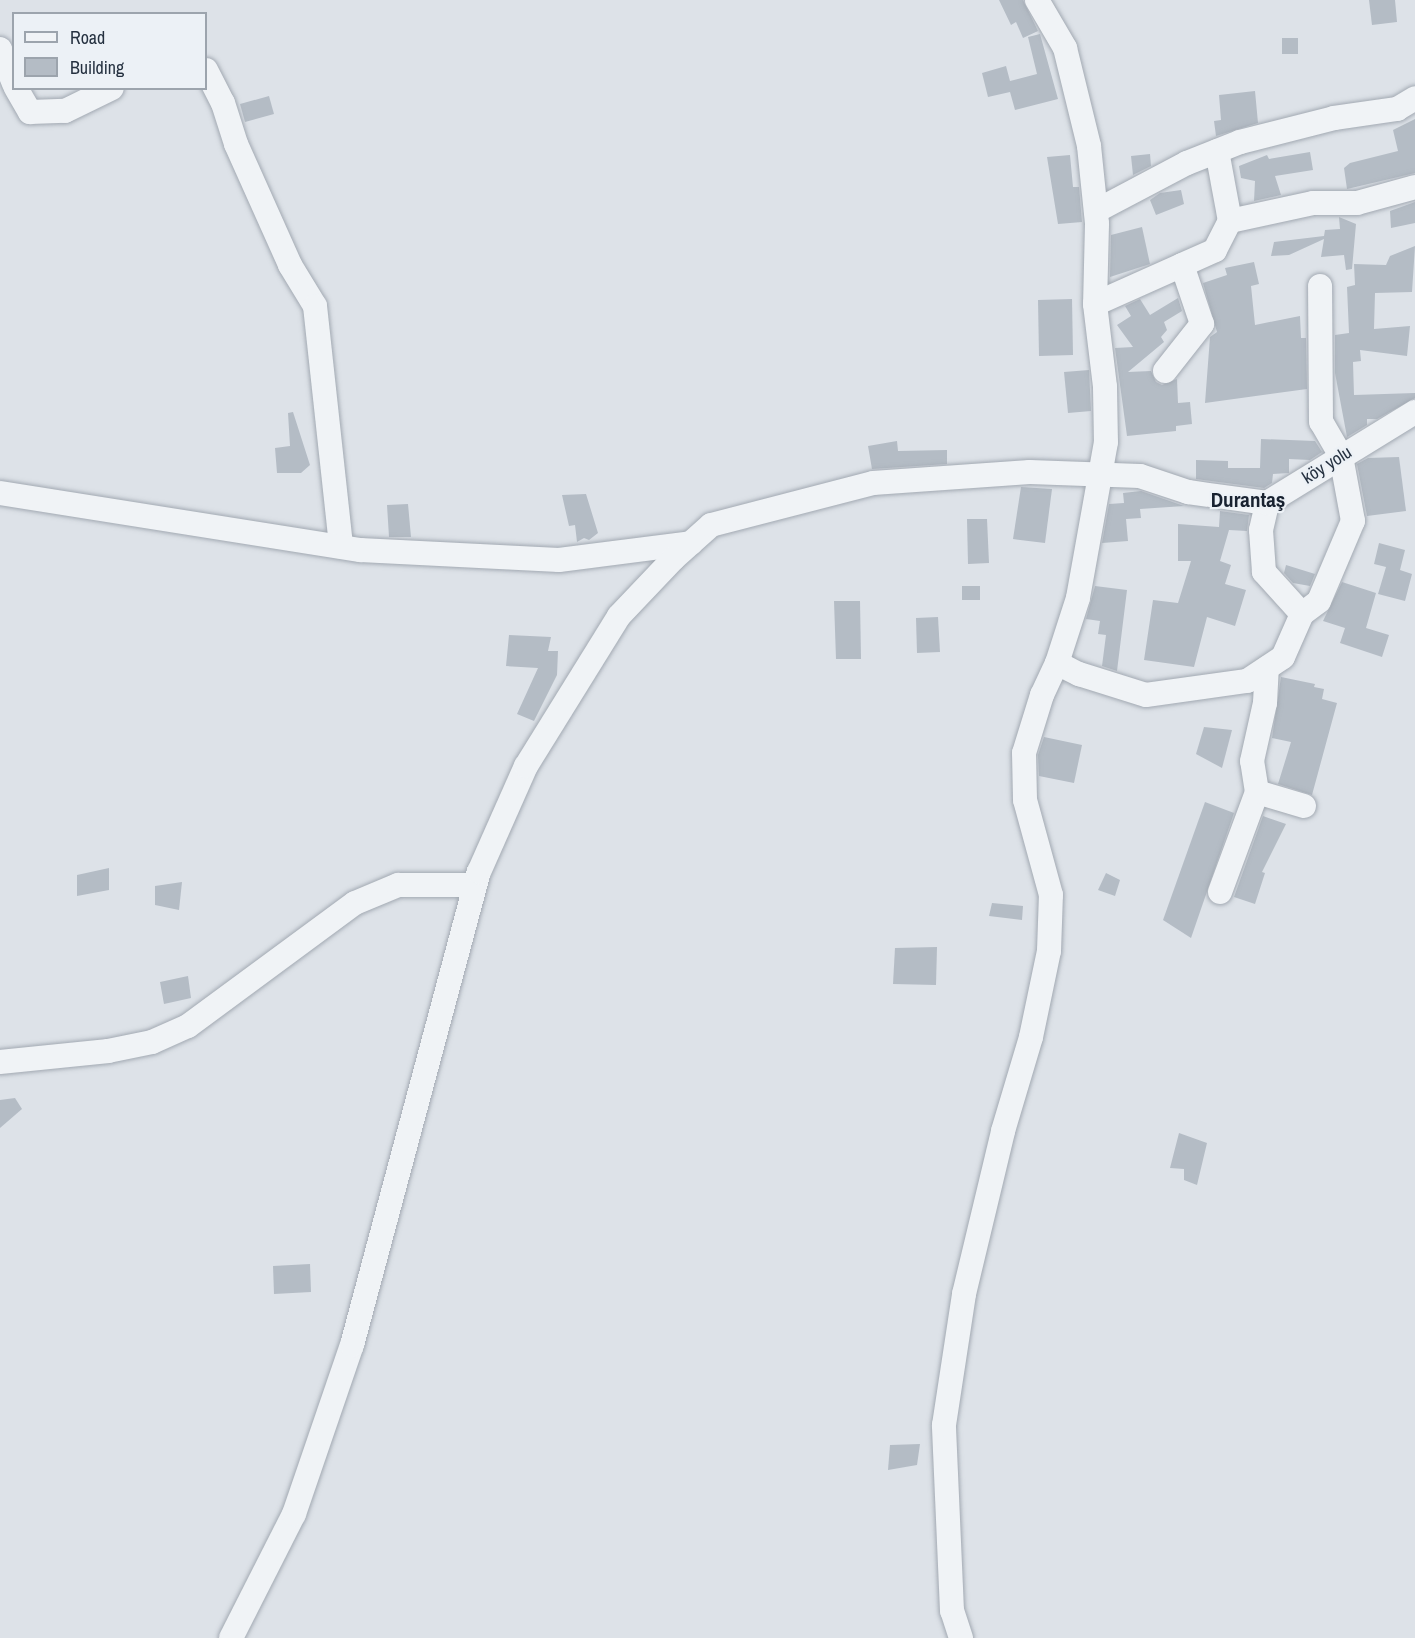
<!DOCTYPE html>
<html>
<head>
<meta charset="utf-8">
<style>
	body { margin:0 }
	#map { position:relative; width:1415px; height:1638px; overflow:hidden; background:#dde2e8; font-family:"Archivo Narrow",sans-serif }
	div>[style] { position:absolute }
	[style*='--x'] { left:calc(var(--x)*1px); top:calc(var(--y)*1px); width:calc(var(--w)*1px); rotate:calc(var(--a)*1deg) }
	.building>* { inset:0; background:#b4bcc5 }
	.roads { filter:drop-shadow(0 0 2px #a2a9b2) drop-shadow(0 0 2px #a2a9b2) }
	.minor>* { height:24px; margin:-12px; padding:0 12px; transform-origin:12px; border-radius:12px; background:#f0f3f6 }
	span { translate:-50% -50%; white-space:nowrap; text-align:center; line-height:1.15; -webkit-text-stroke:4.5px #ecf1f6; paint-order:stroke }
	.street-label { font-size:18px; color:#253140 }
	.quarter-label { font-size:21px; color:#182230; font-weight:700 }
	.legend { position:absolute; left:12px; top:12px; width:195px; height:78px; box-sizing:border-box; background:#ecf1f6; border:2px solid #9ca4ad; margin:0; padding:8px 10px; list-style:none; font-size:18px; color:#253140 }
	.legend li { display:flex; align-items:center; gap:12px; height:30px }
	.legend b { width:30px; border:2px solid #9ca4ad }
</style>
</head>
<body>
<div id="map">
	<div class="building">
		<div style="clip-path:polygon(999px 0,1023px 0,1038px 31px,1023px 38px,1016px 22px,1011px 25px)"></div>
		<div style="clip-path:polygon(1369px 0,1395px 0,1397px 22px,1372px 25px)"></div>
		<div style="clip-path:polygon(1040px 34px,1058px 99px,1015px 110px,1010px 92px,988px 97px,982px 73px,1006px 66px,1010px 81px,1037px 74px,1028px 37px)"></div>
		<div style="clip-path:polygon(1282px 38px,1298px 38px,1298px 54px,1282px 54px)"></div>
		<div style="clip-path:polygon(1255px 91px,1258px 123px,1216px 136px,1214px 121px,1221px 120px,1219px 95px)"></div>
		<div style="clip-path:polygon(269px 96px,274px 114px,245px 122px,240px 104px)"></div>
		<div style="clip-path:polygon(1415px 119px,1415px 173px,1347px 189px,1344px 168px,1350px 163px,1398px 151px,1393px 130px)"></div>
		<div style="clip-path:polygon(1310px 152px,1313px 170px,1275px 176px,1281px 195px,1254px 201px,1255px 181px,1241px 178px,1239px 166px,1267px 155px,1269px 159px)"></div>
		<div style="clip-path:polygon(1150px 154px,1151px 166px,1133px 175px,1131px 156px)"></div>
		<div style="clip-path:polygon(1070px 155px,1073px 187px,1079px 187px,1082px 222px,1058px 224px,1047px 157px)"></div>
		<div style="clip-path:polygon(1181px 190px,1184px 204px,1156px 215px,1150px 200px,1160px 193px)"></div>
		<div style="clip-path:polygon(1415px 202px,1415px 223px,1391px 228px,1390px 211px)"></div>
		<div style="clip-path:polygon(1339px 217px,1356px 224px,1352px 269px,1346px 270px,1344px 255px,1321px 257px,1324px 239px,1289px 255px,1271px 256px,1274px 242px,1324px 236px,1325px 230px,1340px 229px)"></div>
		<div style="clip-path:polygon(1142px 227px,1150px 264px,1110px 277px,1111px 235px)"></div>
		<div style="clip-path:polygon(1415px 246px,1412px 292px,1375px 293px,1374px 329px,1410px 326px,1407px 356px,1360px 350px,1361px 361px,1353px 362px,1354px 395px,1415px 393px,1415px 398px,1377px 419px,1367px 419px,1367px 425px,1347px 437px,1335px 373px,1335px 335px,1349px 333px,1347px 287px,1355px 285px,1354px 264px,1386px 265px,1390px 256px)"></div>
		<div style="clip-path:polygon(1254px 262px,1259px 284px,1251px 286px,1255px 325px,1300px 316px,1301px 338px,1306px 338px,1307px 389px,1205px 403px,1210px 337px,1217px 332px,1203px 283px,1227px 275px,1225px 268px)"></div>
		<div style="clip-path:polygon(1178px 298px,1182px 311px,1164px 322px,1167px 330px,1161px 337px,1164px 342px,1128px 372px,1151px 371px,1156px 382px,1162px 385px,1177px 379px,1178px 403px,1190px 402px,1192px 424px,1176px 426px,1176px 431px,1127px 436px,1115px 348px,1133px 347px,1117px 325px,1131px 316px,1125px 306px,1140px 299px,1150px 315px)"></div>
		<div style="clip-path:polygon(1072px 299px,1073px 355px,1039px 356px,1038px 300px)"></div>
		<div style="clip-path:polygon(1089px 370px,1091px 411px,1068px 413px,1064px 372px)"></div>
		<div style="clip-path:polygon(293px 412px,310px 465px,301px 473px,277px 473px,275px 448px,290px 446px,288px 413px)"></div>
		<div style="clip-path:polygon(1261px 439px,1315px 441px,1322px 452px,1310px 460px,1289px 459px,1289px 473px,1273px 474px,1272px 483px,1264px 488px,1196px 479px,1196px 460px,1228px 461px,1228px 468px,1260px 468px)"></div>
		<div style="clip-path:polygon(897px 441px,898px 451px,947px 450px,947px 464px,872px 469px,868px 446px)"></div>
		<div style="clip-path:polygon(1399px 457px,1406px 511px,1367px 516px,1357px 464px,1368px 458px)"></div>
		<div style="clip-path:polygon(1021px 487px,1052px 489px,1045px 543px,1013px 539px)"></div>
		<div style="clip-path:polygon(1141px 491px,1184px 506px,1140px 509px,1141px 518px,1126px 519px,1128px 541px,1102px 543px,1109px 504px,1124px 503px,1123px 493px)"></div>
		<div style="clip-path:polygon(586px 494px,598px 533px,589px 540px,584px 538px,577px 542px,575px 525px,569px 526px,562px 495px)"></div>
		<div style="clip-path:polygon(408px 504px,411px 537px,389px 537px,387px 505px)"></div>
		<div style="clip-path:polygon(1220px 511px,1249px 515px,1247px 531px,1229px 530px,1220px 561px,1231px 565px,1225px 584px,1246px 590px,1235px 626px,1207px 617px,1194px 667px,1144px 660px,1153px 600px,1178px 603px,1191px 561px,1178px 561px,1178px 524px,1219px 527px)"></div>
		<div style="clip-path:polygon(967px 519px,987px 519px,989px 563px,968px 564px)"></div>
		<div style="clip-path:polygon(1379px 543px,1405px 550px,1400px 570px,1412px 574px,1405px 601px,1378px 594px,1386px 567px,1374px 564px)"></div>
		<div style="clip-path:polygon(1286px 565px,1315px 574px,1310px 586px,1293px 583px,1284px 573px)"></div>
		<div style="clip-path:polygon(1342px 582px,1376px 593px,1366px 628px,1389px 635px,1382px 657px,1340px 643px,1345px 628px,1323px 621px)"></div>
		<div style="clip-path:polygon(962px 586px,980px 586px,980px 600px,962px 600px)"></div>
		<div style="clip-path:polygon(1095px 586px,1127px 590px,1117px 671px,1102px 666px,1106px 635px,1098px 634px,1100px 621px,1086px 619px)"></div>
		<div style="clip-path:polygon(834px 601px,860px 601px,861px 659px,836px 659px)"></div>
		<div style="clip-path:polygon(938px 617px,940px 652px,917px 653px,916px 618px)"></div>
		<div style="clip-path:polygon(509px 635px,551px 637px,548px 651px,558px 651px,557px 675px,534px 721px,517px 714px,538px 668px,506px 666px)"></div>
		<div style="clip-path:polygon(1281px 677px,1315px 684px,1314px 687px,1324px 689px,1322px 699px,1337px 703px,1312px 795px,1278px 784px,1291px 742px,1272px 738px)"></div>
		<div style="clip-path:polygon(1204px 727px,1232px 730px,1222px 768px,1196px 754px)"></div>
		<div style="clip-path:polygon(1044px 737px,1082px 745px,1074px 783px,1039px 776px,1038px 755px)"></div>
		<div style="clip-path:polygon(1205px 802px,1234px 813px,1191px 938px,1163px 920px)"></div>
		<div style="clip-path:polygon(1263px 816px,1286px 824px,1262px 872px,1265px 873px,1255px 904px,1234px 897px)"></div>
		<div style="clip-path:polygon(109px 868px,109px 890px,77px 896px,77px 875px)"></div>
		<div style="clip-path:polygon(1106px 873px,1120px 880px,1115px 896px,1098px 890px)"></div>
		<div style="clip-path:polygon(182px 882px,179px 910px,155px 905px,155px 886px)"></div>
		<div style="clip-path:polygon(992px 903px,1023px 906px,1022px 920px,989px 916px)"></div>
		<div style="clip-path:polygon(937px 947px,936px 985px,893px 984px,895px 948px)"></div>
		<div style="clip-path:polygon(188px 976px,191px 998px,164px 1004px,160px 982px)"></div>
		<div style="clip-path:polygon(15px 1098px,22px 1109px,0 1128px,0 1100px)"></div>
		<div style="clip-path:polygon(1179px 1133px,1207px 1143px,1197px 1185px,1184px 1180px,1184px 1169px,1170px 1168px)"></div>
		<div style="clip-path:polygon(310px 1264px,311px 1292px,274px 1294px,273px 1266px)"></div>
		<div style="clip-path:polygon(920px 1444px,917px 1465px,888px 1470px,890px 1445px)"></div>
	</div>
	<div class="roads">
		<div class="minor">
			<div style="--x:1037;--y:0;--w:56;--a:59.7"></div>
			<div style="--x:1065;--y:48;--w:101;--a:76.2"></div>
			<div style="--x:1089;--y:146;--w:78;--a:84.1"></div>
			<div style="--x:1097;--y:224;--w:80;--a:91.4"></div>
			<div style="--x:1095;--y:304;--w:84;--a:83.1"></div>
			<div style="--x:1105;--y:387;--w:55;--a:89"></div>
			<div style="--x:1106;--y:442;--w:158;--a:100.2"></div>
			<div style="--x:1078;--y:598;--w:68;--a:107.9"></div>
			<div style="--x:1057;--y:663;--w:25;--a:27"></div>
			<div style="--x:1079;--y:674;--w:70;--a:17.4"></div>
			<div style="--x:1146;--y:695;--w:102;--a:-7.9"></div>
			<div style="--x:1247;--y:681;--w:43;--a:-33.7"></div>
			<div style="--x:1283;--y:657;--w:47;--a:-66.2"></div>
			<div style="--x:1302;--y:614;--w:57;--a:-132.1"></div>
			<div style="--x:1264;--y:572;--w:42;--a:-94.1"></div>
			<div style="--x:1261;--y:530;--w:28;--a:-77"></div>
			<div style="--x:0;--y:49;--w:38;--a:68"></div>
			<div style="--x:206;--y:70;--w:37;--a:63"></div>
			<div style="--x:223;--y:103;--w:43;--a:72.4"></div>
			<div style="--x:236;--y:144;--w:133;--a:65.9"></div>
			<div style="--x:290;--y:265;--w:48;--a:58.6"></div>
			<div style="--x:315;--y:306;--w:242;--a:83.8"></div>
			<div style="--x:16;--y:88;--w:28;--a:60"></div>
			<div style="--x:30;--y:112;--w:35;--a:-2"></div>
			<div style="--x:65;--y:111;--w:52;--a:-26.1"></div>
			<div style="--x:1217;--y:151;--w:71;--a:79.5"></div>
			<div style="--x:1230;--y:221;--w:85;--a:-12.2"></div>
			<div style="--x:1313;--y:203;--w:44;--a:0"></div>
			<div style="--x:1357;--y:203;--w:60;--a:-15.4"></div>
			<div style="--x:1096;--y:211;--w:103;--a:-27.8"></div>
			<div style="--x:1187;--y:163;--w:57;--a:-21.6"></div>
			<div style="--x:1240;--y:142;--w:97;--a:-14.3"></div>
			<div style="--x:1334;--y:118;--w:64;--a:-8.1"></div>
			<div style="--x:1397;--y:109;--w:21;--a:-31"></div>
			<div style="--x:1095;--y:304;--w:95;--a:-24.1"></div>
			<div style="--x:1165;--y:371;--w:60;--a:-51.8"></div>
			<div style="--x:1202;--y:324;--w:62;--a:-108.7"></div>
			<div style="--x:1182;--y:265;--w:36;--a:-24"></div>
			<div style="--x:1215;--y:250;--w:33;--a:-63"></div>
			<div style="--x:0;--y:493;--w:364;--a:9"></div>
			<div style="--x:360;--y:550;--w:199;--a:2.9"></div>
			<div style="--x:559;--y:560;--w:133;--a:-7.3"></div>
			<div style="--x:1302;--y:614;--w:21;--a:-37"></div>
			<div style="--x:1319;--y:601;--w:87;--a:-67"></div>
			<div style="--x:1353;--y:521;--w:66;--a:-100.5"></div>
			<div style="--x:1341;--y:456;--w:39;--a:-120"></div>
			<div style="--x:1321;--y:422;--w:136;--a:-90.4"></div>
			<div style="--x:1257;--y:792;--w:49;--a:16.6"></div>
			<div style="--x:1220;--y:892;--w:107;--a:-69.7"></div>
			<div style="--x:1257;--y:792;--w:31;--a:-99"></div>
			<div style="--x:1252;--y:761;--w:59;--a:-77.4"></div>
			<div style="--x:1265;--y:703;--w:35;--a:-87"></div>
			<div style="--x:0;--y:1062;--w:109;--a:-5.8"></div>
			<div style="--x:108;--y:1051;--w:45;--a:-11.6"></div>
			<div style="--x:152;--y:1042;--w:39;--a:-24"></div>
			<div style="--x:188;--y:1026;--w:207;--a:-36.4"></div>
			<div style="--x:355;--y:903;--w:47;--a:-22.7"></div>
			<div style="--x:398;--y:885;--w:77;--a:0"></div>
			<div style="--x:231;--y:1638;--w:139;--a:-63.1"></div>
			<div style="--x:294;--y:1514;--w:179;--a:-71.1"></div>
			<div style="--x:352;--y:1345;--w:490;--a:-75"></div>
			<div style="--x:479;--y:872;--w:116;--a:-66.1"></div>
			<div style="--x:526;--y:766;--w:176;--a:-58.2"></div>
			<div style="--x:619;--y:616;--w:79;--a:-46.5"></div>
			<div style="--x:673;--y:559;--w:51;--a:-41.8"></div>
			<div style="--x:711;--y:525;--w:167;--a:-14.5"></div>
			<div style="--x:873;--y:483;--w:157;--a:-4"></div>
			<div style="--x:1030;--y:472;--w:110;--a:2.1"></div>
			<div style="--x:1140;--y:476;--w:51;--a:18.4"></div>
			<div style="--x:1188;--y:492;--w:80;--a:7.9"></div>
			<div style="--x:1267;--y:503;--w:174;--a:-31.6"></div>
			<div style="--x:961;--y:1638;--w:28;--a:-108"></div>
			<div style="--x:952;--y:1611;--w:186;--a:-92.5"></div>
			<div style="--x:944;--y:1425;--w:133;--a:-81.3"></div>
			<div style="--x:964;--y:1294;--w:168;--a:-76.5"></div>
			<div style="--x:1003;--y:1131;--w:98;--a:-73.4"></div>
			<div style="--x:1031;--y:1037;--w:88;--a:-78.2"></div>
			<div style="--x:1049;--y:951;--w:56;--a:-88"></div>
			<div style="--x:1051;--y:895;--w:98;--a:-105.3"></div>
			<div style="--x:1025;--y:800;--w:47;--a:-91.2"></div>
			<div style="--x:1024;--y:753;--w:61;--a:-72.8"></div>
			<div style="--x:1042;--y:695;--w:35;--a:-65"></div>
		</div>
	</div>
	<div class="street-label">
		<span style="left:1327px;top:465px;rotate:-32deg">köy yolu</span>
	</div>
	<div class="quarter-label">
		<span style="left:1248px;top:500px">Durantaş</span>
	</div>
	<ul class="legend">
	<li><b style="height:8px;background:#f0f3f6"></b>Road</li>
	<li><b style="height:16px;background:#b4bcc5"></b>Building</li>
	</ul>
</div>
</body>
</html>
